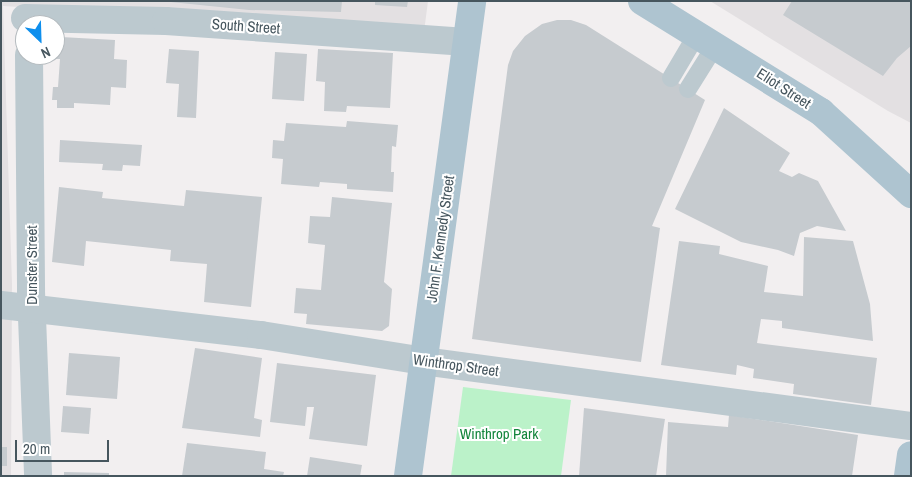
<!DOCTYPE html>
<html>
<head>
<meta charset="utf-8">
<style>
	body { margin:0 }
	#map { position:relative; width:912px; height:477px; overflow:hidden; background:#f2eff0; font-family:"Archivo Narrow",sans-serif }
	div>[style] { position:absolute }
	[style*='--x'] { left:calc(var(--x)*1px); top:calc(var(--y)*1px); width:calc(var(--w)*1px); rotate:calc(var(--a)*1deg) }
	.education>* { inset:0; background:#e3e0e2 }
	.green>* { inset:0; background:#bbf2c9 }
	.building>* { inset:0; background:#c6cbcf }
	.service>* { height:18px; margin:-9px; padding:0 9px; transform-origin:9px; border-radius:9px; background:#bcc9cf }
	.pedestrian>* { height:28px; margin:-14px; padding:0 14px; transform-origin:14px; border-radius:14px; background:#bcc9cf }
	.minor>* { height:28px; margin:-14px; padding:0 14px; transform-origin:14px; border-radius:14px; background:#bcc9cf }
	.primary>* { height:28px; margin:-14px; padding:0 14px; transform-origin:14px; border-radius:14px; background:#aec4d0 }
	span { translate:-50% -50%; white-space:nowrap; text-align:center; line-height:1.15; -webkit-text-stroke:4px #fff; paint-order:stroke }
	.street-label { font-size:15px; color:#46565e }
	.park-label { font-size:15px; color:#12853b }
	.frame { position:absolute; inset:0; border:2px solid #46565e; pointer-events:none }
	.north { position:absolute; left:15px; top:15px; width:50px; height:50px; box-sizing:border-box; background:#fff; border:1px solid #b5bbbf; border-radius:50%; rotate:156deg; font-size:14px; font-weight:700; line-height:20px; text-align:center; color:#46565e }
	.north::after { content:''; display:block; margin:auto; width:18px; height:22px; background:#0f8fed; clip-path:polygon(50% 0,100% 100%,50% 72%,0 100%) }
	.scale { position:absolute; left:15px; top:440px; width:94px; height:22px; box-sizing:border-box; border:2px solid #46565e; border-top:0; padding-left:6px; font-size:15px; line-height:18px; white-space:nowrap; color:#46565e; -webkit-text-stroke:4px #fff; paint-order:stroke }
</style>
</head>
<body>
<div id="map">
	<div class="education">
		<div style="clip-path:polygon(1px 1px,428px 1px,424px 32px,3px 6px,12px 284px,11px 476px,1px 476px)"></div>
		<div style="clip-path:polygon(710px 1px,911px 1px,911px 123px,888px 111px)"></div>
	</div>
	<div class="green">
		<div style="clip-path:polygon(463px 387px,571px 400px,561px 476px,451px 476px)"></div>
	</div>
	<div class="building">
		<div style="clip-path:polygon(161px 1px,342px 1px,341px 12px,249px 10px)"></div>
		<div style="clip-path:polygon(375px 1px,408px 1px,407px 7px,375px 5px)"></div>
		<div style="clip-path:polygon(792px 1px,911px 1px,911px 46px,897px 58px,883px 76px,783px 15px)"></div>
		<div style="clip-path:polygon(557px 20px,571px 20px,586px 25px,705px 100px,652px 226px,660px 228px,641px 362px,472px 339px,508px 65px,513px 51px,525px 36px,542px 24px)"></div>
		<div style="clip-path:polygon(61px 37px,115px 40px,114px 59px,127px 60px,126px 88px,111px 87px,110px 105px,74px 103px,74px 108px,57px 108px,57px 100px,52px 100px,53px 87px,58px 87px,60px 59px,53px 59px,55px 47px,61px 47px)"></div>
		<div style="clip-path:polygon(169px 49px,199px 51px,196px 118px,177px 117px,179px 84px,166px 83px)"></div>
		<div style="clip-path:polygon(318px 49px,393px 53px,390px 108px,347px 106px,346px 112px,324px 111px,325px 82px,316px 81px)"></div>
		<div style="clip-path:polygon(275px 52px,307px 54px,304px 101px,272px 99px)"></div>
		<div style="clip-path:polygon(724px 108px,790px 153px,779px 171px,792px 177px,799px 173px,818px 181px,846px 231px,817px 226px,800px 233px,794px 256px,778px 250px,741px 242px,675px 209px)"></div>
		<div style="clip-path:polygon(347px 121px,398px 125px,396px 147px,392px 146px,391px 172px,394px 172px,393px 192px,347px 189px,347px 184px,320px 182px,319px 187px,281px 184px,283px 159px,272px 158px,273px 140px,284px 141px,286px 123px,346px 127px)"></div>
		<div style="clip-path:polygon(60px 140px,142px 145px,140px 166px,123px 165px,122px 171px,102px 170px,103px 164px,59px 162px)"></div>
		<div style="clip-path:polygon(59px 187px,103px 192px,102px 198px,184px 206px,186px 190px,262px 197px,251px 307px,204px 302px,207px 264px,170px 261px,171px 250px,86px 241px,84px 266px,52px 262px)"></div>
		<div style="clip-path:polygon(332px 197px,392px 203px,384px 282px,392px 289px,389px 326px,382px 331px,306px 324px,307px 314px,294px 313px,296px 288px,321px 290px,325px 245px,308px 243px,310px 216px,330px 217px)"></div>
		<div style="clip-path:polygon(804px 237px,853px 241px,870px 304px,873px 341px,782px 328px,782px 321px,761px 319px,757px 343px,877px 358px,871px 405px,793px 394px,794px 384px,753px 378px,754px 369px,737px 365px,736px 375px,661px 365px,679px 241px,720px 246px,719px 254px,768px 266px,764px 292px,803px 296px)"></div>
		<div style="clip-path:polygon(195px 348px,262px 358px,254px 418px,262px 420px,260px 437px,182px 428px)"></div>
		<div style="clip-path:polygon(69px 353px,120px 357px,117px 399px,66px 395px)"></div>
		<div style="clip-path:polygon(277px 363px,376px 375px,367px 446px,309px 439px,314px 407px,307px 407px,305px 426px,270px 422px)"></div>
		<div style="clip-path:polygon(63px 406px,91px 408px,89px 434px,61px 432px)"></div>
		<div style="clip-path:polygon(584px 408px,665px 419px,656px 476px,579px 476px)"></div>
		<div style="clip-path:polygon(729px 415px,858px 435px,852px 476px,666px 476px,668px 422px,728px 427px)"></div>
		<div style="clip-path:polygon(187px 443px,266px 452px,264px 469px,284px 472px,283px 476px,182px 476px)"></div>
		<div style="clip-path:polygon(1px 447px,7px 447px,7px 466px,1px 466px)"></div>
		<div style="clip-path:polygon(310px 457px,362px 465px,360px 476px,307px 476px)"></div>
		<div style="clip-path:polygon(64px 472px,109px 473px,109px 476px,64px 476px)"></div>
	</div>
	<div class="service">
		<div style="--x:671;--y:78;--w:51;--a:-59.4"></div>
		<div style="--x:688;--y:89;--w:51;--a:-57.9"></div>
	</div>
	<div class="pedestrian">
		<div style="--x:423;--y:361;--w:492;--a:7.6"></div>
	</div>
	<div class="minor">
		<div style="--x:25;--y:18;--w:141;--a:1.2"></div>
		<div style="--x:166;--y:21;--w:301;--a:4"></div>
		<div style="--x:29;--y:55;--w:236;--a:89.5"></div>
		<div style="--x:31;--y:291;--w:185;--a:87.8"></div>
		<div style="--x:1;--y:305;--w:262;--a:6.6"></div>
		<div style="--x:261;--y:335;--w:164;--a:9.1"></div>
	</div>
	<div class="primary">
		<div style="--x:642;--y:1;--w:211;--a:31.8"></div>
		<div style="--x:821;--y:112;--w:122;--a:42.3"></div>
		<div style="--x:408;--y:476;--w:479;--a:-82.3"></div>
		<div style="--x:908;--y:476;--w:21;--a:-82"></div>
	</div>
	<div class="street-label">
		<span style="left:246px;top:26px;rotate:4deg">South Street</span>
		<span style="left:784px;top:88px;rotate:33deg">Eliot Street</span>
		<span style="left:440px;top:239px;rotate:-82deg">John F. Kennedy Street</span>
		<span style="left:32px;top:265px;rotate:-90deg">Dunster Street</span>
		<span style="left:456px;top:365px;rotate:8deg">Winthrop Street</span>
	</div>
	<div class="park-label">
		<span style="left:499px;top:434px">Winthrop Park</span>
	</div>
	<div class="frame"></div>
	<div class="north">N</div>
	<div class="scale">20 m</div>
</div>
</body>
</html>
